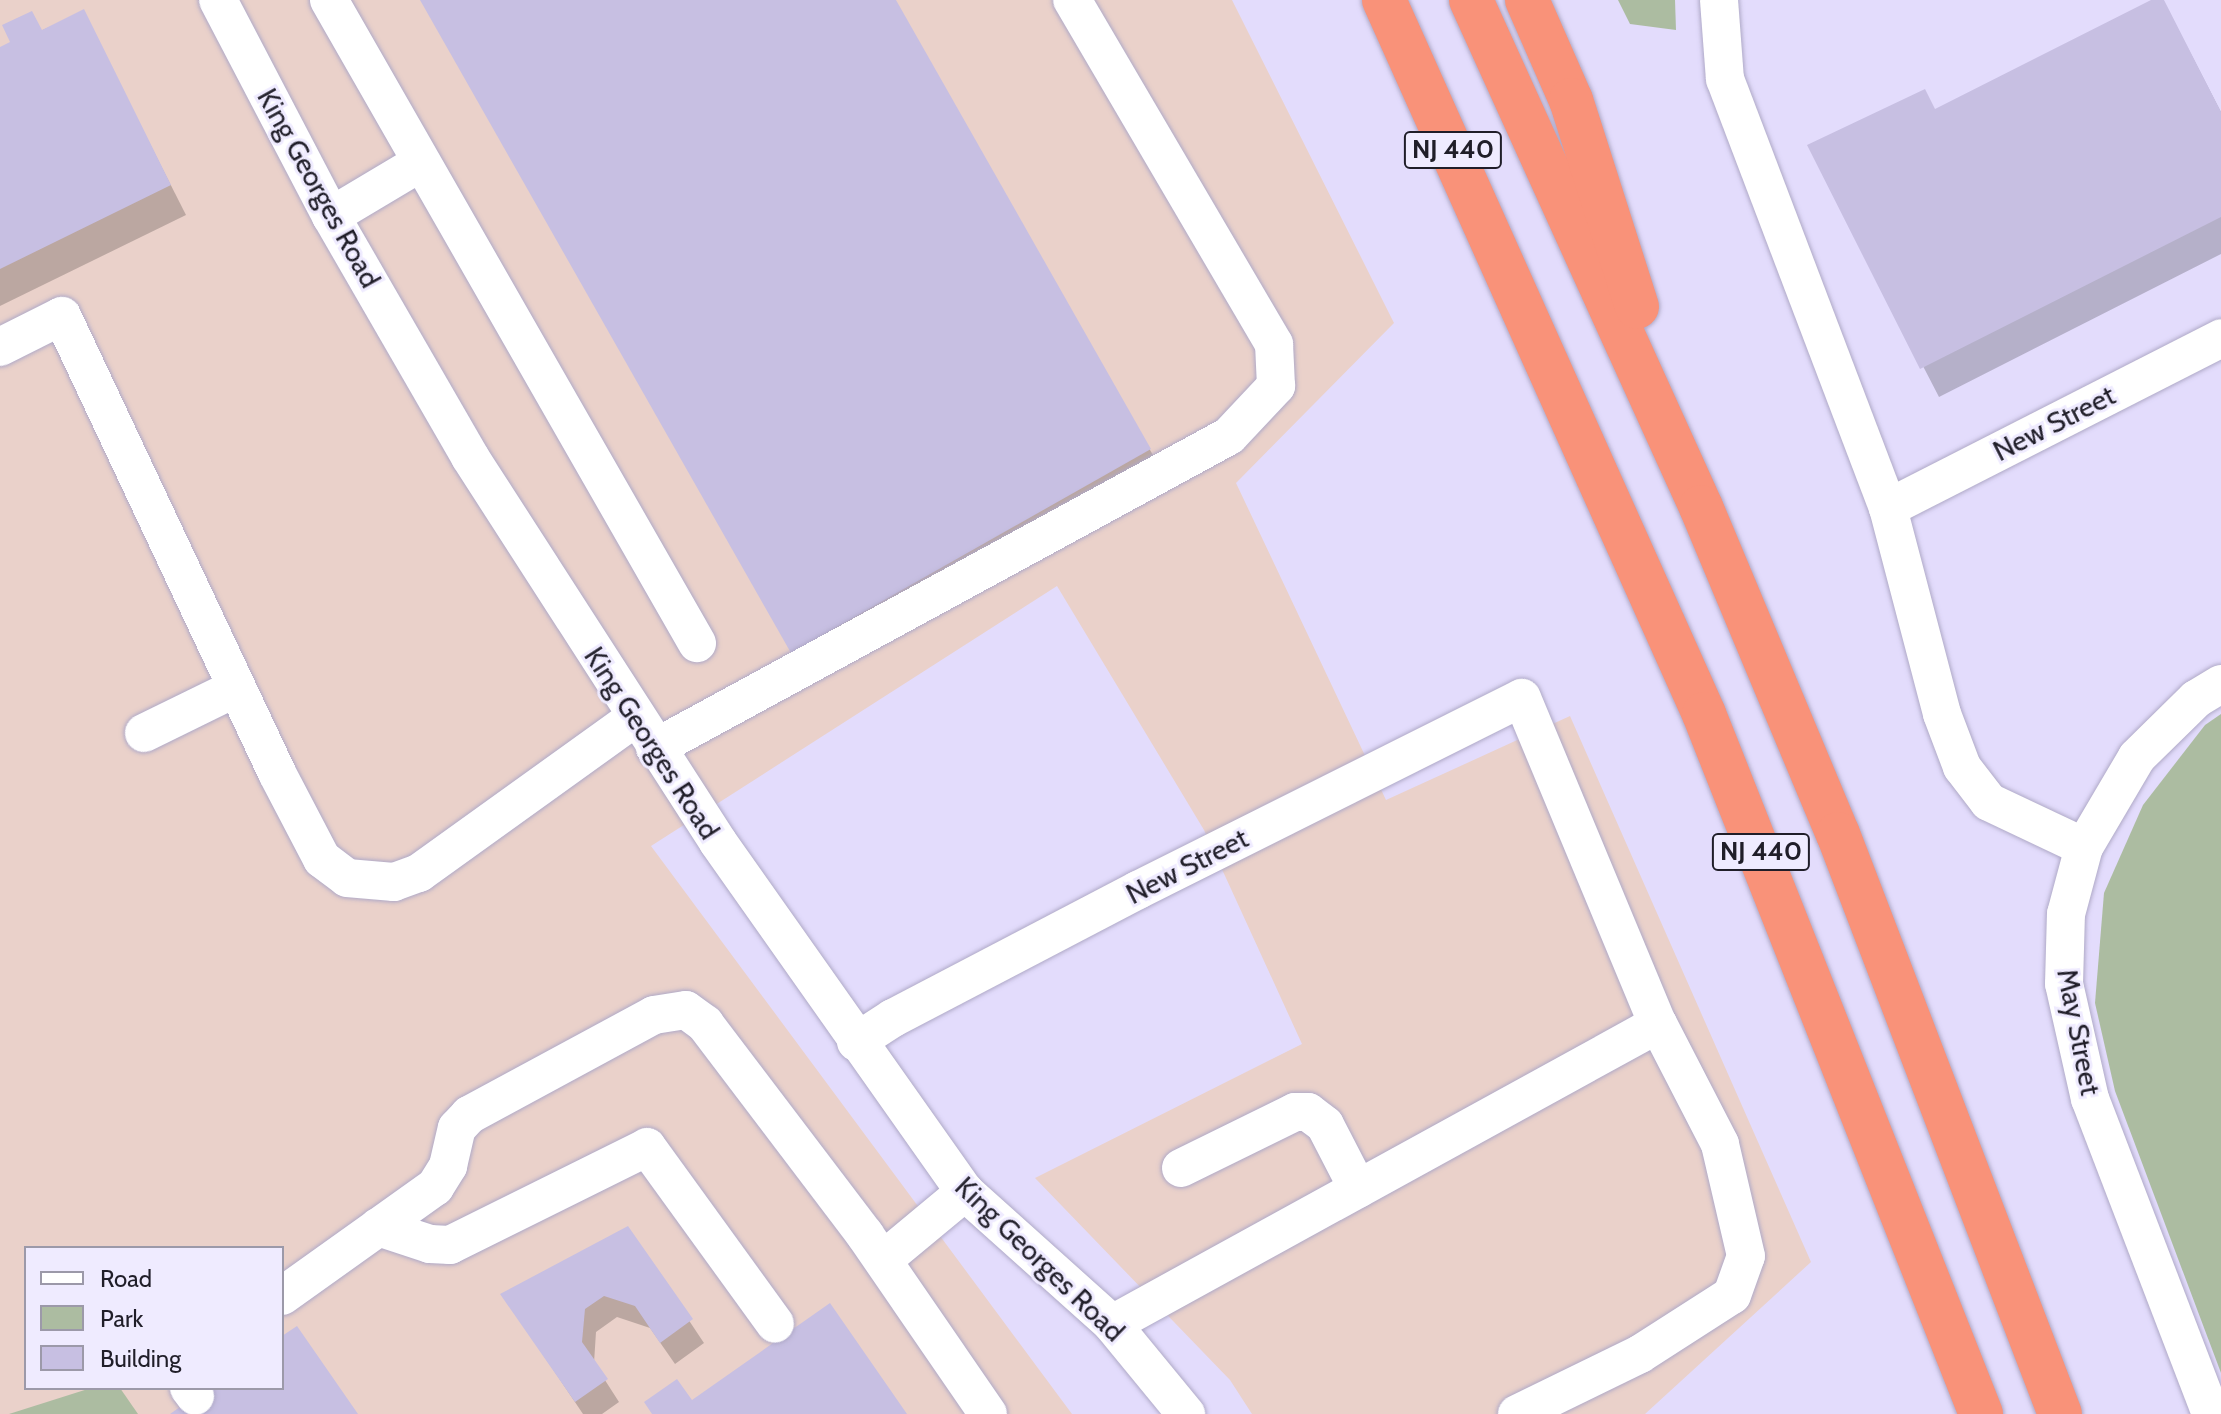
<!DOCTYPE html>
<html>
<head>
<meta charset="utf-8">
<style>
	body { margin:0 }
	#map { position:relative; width:2221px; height:1414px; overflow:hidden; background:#e3dcfc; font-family:Cabin,sans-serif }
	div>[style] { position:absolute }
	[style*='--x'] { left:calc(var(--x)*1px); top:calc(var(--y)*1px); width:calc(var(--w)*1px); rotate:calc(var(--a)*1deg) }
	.industrial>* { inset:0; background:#ead1ca }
	.green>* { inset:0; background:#acbca1 }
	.shadow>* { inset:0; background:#0003 }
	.building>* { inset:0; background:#c7bfe2 }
	.roads { filter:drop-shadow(0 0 2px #afa9c7) drop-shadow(0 0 2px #afa9c7) }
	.minor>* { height:38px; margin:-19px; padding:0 19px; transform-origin:19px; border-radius:19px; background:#fff }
	.highway>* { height:44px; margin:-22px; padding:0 22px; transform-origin:22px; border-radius:22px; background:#f99279 }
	span { translate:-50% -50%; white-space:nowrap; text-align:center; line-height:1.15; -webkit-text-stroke:6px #efebff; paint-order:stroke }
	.shield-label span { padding:2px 6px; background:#efebff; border:2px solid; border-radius:6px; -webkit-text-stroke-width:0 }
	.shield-label { font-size:26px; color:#201e29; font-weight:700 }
	.street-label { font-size:28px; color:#201e29 }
	.legend { position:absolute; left:24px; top:1246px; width:260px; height:144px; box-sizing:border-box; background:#efebff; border:2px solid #9c99a9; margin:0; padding:10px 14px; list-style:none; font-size:24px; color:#201e29 }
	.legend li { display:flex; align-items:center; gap:16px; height:40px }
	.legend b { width:40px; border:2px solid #9c99a9 }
</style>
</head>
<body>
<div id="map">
	<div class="industrial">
		<div style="clip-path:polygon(evenodd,0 0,1232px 0,1394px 323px,1236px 483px,1386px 800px,1570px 716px,1811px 1262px,1645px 1414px,1252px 1414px,1230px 1380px,1035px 1178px,1302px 1044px,1204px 830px,1057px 586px,651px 846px,1072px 1414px,0 1414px,0 0,26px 1248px,282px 1248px,282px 1388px,26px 1388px,26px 1248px)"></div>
	</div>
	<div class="green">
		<div style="clip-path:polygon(1618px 0,1675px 0,1676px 30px,1630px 24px)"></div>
		<div style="clip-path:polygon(2221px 714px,2221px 1373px,2115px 1091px,2095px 1003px,2104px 893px,2143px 805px,2205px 725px)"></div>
		<div style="clip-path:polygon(91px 1388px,120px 1388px,138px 1414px,9px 1414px)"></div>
	</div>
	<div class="shadow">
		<div style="clip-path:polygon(422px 0,894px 0,1162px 471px,806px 674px)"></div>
		<div style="clip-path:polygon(2155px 0,2163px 0,2221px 112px,2221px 254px,1939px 397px,1809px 146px,1935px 111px)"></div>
		<div style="clip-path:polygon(83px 12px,186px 215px,0 306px,0 49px)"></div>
		<div style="clip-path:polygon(628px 1229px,704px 1343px,675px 1364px,650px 1328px,617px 1317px,596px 1332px,594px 1363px,619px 1402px,602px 1414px,583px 1414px,503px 1295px)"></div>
	</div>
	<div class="building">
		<div style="clip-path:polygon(420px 0,896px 0,1151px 449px,791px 653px)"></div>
		<div style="clip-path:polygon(2151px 0,2164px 0,2221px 112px,2221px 217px,1920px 369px,1807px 145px,1925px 89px,1935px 109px)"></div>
		<div style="clip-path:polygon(84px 9px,171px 185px,0 269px,0 47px,10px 42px,2px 25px,32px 11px,42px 30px)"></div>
		<div style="clip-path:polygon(628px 1226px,693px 1319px,660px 1343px,635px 1306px,604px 1296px,585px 1309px,582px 1342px,608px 1379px,575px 1402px,500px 1294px)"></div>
		<div style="clip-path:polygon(830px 1303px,907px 1414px,652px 1414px,644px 1402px,677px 1379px,692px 1400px)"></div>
		<div style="clip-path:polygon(297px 1326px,358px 1414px,170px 1414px,207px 1388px,282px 1388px,282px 1336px)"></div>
	</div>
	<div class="roads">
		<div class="minor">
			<div style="--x:218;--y:0;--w:244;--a:62.4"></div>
			<div style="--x:331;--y:216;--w:278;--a:60"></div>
			<div style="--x:470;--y:457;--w:458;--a:57.2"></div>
			<div style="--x:718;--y:842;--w:428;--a:54.8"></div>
			<div style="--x:965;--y:1192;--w:198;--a:41.9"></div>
			<div style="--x:1112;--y:1324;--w:117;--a:50.6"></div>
			<div style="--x:329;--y:0;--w:741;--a:60.22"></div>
			<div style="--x:1719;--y:0;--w:79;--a:85.7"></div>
			<div style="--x:1725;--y:79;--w:459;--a:69.2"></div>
			<div style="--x:1888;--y:508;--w:213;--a:75.3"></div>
			<div style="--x:1942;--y:714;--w:57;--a:69.3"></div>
			<div style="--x:1962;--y:767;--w:44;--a:52.4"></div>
			<div style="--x:1989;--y:802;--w:105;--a:25.3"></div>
			<div style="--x:331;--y:216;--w:104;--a:-30.8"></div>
			<div style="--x:0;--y:347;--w:69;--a:-26.6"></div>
			<div style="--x:62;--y:316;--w:505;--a:64.8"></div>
			<div style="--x:277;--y:773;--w:97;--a:62.4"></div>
			<div style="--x:322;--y:859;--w:31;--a:37"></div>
			<div style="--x:347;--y:878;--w:47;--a:4.9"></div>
			<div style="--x:394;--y:882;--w:27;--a:-20"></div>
			<div style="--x:419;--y:873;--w:266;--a:-35.7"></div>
			<div style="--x:1888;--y:508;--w:374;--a:-27"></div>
			<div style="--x:144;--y:733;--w:102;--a:-26.1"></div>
			<div style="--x:655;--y:748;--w:653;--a:-28.53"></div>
			<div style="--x:1229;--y:436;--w:69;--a:-46.8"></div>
			<div style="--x:1276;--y:386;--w:42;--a:-92.7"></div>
			<div style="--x:1274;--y:344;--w:399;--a:-120.4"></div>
			<div style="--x:856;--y:1042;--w:44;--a:-33"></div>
			<div style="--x:893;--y:1018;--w:276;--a:-27.6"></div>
			<div style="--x:1138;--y:890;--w:429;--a:-26.6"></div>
			<div style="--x:1522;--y:698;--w:353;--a:67.4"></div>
			<div style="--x:1658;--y:1024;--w:623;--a:151.21"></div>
			<div style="--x:1181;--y:1168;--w:127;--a:-26.2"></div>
			<div style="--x:1295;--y:1112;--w:13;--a:0"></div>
			<div style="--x:1308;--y:1112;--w:21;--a:37"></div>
			<div style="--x:1325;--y:1125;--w:72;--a:62.7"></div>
			<div style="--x:378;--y:1227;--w:55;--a:18.1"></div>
			<div style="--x:430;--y:1244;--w:20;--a:3"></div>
			<div style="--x:450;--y:1245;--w:220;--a:-26.4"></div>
			<div style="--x:647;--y:1147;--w:218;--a:54.1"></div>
			<div style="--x:883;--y:1260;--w:107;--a:-39.7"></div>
			<div style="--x:282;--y:1296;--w:188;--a:-35.5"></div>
			<div style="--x:435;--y:1187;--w:25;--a:-58"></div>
			<div style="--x:448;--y:1166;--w:39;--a:-77"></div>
			<div style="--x:457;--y:1128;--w:18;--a:-47"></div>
			<div style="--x:469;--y:1115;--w:210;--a:-28.4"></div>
			<div style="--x:654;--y:1015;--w:32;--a:-9"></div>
			<div style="--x:686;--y:1010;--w:24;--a:36"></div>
			<div style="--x:705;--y:1024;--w:265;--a:52.8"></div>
			<div style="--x:865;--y:1235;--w:217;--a:55.5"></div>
			<div style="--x:189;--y:1388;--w:10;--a:53"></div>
			<div style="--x:1517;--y:1414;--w:137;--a:-26"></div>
			<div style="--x:1640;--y:1354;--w:109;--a:-32.7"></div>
			<div style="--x:1732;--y:1295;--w:41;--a:-70.3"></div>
			<div style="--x:1746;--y:1256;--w:115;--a:-103.1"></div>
			<div style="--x:1720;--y:1144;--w:135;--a:-117.3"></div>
			<div style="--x:2211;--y:1414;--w:337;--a:-111"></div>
			<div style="--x:2090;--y:1099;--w:118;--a:-102.7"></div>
			<div style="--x:2064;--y:984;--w:70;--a:-88.4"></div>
			<div style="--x:2066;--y:914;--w:69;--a:-75"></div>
			<div style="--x:2084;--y:847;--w:104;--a:-59.5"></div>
			<div style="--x:2137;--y:757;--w:83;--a:-44.5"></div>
			<div style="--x:2196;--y:699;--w:29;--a:-31"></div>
		</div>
		<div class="highway">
			<div style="--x:1384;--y:0;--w:782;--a:65.86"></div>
			<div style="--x:1704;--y:714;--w:753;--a:68.41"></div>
			<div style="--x:1471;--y:0;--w:557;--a:65.6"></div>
			<div style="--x:1701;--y:507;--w:355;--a:67.3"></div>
			<div style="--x:1838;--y:834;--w:621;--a:69.06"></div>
			<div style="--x:1527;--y:0;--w:109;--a:66.3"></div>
			<div style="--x:1571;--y:100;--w:217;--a:72.3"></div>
		</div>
	</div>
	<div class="shield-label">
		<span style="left:1453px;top:150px">NJ 440</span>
		<span style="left:1761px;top:852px">NJ 440</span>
	</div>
	<div class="street-label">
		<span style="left:319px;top:188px;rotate:61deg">King Georges Road</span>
		<span style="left:2054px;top:423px;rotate:-27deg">New Street</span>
		<span style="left:652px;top:743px;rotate:57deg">King Georges Road</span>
		<span style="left:1187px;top:866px;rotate:-27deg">New Street</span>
		<span style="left:2079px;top:1032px;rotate:79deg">May Street</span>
		<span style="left:1040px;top:1259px;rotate:44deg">King Georges Road</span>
	</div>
	<ul class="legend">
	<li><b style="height:10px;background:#fff"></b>Road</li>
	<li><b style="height:22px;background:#acbca1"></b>Park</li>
	<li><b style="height:22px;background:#c7bfe2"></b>Building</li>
	</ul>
</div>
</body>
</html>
